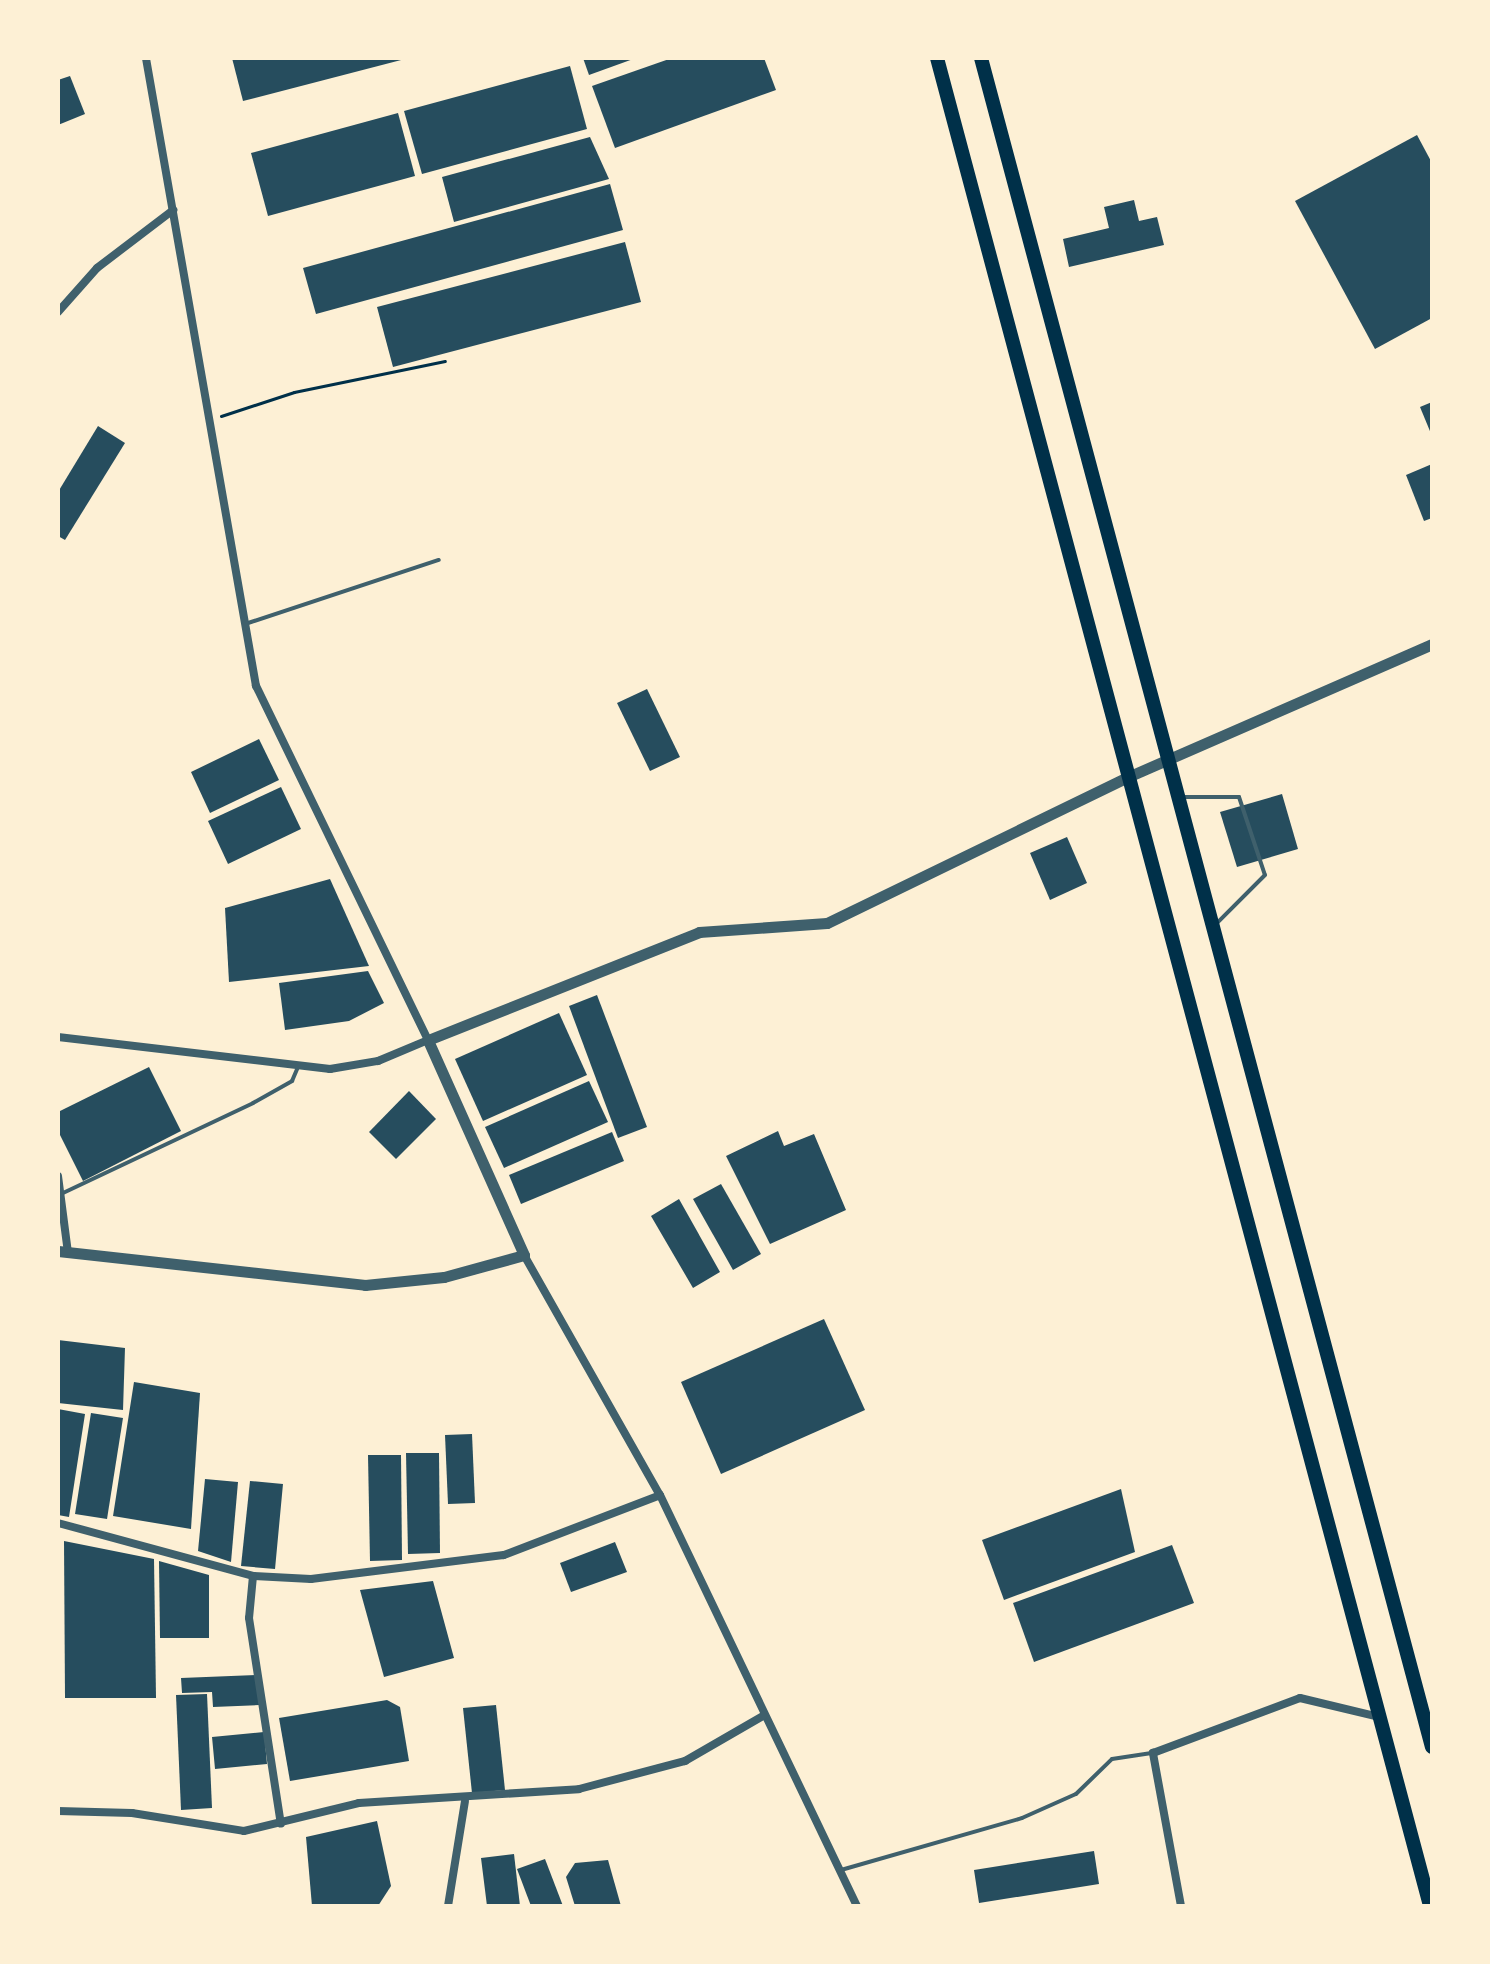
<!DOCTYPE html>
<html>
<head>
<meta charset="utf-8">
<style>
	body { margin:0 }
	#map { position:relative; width:1490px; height:1964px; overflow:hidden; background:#fdf0d5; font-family:"Work Sans",sans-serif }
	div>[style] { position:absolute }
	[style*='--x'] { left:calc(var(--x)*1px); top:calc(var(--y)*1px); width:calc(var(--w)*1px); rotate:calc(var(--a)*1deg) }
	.building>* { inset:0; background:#264d5e }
	.path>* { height:3px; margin:-1.5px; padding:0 1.5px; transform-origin:1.5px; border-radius:1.5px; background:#003049 }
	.service>* { height:4px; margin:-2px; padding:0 2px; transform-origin:2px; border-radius:2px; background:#3f606c }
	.minor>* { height:8px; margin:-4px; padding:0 4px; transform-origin:4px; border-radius:4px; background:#3f606c }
	.tertiary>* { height:11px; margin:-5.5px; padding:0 5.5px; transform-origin:5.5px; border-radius:5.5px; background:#3f606c }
	.trunk>* { height:14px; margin:-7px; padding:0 7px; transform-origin:7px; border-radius:7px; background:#003049 }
	span { translate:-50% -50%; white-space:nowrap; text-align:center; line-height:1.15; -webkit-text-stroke:6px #fdf0d5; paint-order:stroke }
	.frame { position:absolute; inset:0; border:60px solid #fdf0d5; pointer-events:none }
</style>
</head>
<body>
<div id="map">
	<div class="building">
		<div style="clip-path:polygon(232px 58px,405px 58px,405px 59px,243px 101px)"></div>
		<div style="clip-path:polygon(583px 58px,636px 58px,589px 75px)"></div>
		<div style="clip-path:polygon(672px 58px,764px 58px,776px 90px,615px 148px,592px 86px)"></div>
		<div style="clip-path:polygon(570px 66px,587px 129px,422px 174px,404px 111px)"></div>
		<div style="clip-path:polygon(70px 76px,85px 114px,58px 125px,58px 80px)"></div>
		<div style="clip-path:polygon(398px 113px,415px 176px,268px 216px,251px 153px)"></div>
		<div style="clip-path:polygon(1417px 135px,1432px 163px,1432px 318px,1375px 349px,1295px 201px)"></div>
		<div style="clip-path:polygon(590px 137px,609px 179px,454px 222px,442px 177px)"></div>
		<div style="clip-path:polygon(610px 184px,623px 230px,316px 314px,303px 268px)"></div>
		<div style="clip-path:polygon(1134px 200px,1139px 221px,1157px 217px,1164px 245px,1069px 267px,1063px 239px,1109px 228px,1104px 207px)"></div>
		<div style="clip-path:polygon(625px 242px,641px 302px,393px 367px,377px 307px)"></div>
		<div style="clip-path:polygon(1432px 402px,1432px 436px,1420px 407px)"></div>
		<div style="clip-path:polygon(98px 426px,125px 443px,65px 540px,58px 536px,58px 492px)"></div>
		<div style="clip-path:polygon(1432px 464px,1432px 518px,1424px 521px,1406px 475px)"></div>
		<div style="clip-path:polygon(647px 689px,680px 757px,650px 771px,617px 703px)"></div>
		<div style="clip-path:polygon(259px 739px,279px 780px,210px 813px,191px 772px)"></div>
		<div style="clip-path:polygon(281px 787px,301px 829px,228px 864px,208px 821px)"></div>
		<div style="clip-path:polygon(1282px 794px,1298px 849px,1237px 867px,1220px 812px)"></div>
		<div style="clip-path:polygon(1067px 837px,1087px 883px,1050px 900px,1030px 853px)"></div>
		<div style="clip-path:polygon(330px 879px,369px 966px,229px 982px,225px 908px)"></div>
		<div style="clip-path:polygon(368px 971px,384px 1003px,349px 1021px,285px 1030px,279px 983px)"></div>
		<div style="clip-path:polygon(597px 995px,647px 1127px,618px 1138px,569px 1006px)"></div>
		<div style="clip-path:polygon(559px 1013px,587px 1075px,483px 1121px,455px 1059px)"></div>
		<div style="clip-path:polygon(149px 1067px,181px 1131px,83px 1181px,58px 1131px,58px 1112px)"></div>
		<div style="clip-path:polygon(589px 1081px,608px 1122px,504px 1168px,485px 1127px)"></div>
		<div style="clip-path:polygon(409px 1091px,436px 1119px,396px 1159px,369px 1132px)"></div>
		<div style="clip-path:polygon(778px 1131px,784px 1146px,814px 1134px,846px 1210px,770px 1244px,726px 1156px)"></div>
		<div style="clip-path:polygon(612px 1132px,624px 1161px,521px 1204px,509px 1175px)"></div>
		<div style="clip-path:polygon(721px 1184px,761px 1254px,733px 1270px,693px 1199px)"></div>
		<div style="clip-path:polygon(679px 1199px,720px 1272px,693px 1288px,651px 1216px)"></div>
		<div style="clip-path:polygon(824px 1319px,865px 1410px,721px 1474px,681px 1382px)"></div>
		<div style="clip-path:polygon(58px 1340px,125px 1348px,123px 1410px,58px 1403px)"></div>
		<div style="clip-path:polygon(134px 1382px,200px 1393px,191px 1529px,113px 1516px)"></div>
		<div style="clip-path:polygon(58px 1409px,85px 1414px,69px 1517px,58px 1515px)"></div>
		<div style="clip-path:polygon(91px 1413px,123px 1418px,107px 1519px,75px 1514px)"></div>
		<div style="clip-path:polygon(472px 1434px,475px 1503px,448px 1504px,445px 1435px)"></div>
		<div style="clip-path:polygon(406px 1453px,439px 1453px,440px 1553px,408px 1554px)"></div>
		<div style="clip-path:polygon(368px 1455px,401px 1455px,402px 1560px,370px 1561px)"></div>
		<div style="clip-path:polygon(205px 1479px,238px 1482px,231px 1562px,198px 1551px)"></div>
		<div style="clip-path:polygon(250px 1481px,283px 1484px,275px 1569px,241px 1566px)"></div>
		<div style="clip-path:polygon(1121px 1489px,1135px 1552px,1004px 1600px,982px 1540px)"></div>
		<div style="clip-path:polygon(64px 1541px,154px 1559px,156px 1698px,65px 1698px)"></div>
		<div style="clip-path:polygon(615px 1542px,627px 1572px,571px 1592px,560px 1563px)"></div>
		<div style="clip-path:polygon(1172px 1545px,1194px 1603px,1034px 1662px,1013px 1603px)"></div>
		<div style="clip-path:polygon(159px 1561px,209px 1575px,209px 1638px,160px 1638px)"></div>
		<div style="clip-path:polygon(433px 1581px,454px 1658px,384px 1677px,360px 1590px)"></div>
		<div style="clip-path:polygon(258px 1675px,259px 1705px,213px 1707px,212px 1692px,182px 1693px,181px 1678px)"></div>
		<div style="clip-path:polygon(207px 1694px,212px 1808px,181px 1810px,176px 1695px)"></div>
		<div style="clip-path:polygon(387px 1700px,400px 1707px,409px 1761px,290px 1781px,279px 1718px)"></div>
		<div style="clip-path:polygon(496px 1705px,505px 1790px,472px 1793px,463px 1708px)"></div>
		<div style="clip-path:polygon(264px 1732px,267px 1764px,215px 1769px,212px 1737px)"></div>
		<div style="clip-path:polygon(377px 1821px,391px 1886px,378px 1906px,312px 1906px,306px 1837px)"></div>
		<div style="clip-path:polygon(1094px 1851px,1099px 1884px,979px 1903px,974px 1870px)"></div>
		<div style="clip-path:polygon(514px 1854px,520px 1906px,487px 1906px,481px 1858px)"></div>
		<div style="clip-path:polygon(545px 1859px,563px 1906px,531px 1906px,517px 1869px)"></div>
		<div style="clip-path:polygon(608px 1860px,621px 1906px,575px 1906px,566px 1877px,575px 1863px)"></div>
	</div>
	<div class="path">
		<div style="--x:221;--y:416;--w:77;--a:-18.2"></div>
		<div style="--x:294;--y:392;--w:154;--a:-11.6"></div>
	</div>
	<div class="service">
		<div style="--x:245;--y:624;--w:204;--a:-18.3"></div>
		<div style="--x:1182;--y:797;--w:57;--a:0"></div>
		<div style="--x:1239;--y:797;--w:82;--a:71.6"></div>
		<div style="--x:1265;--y:875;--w:68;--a:135"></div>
		<div style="--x:63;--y:1193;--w:210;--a:-25.3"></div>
		<div style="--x:253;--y:1103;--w:45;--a:-29.4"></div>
		<div style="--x:292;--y:1081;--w:15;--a:-67"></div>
		<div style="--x:841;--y:1870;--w:188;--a:-16"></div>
		<div style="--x:1022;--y:1818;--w:59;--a:-24"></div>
		<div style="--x:1076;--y:1794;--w:50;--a:-44.2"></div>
		<div style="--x:1112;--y:1759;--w:40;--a:-8.5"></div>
	</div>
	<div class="minor">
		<div style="--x:58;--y:312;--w:59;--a:-48.4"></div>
		<div style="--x:97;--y:268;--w:96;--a:-37.3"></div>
		<div style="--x:58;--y:1037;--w:274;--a:6.7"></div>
		<div style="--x:330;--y:1069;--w:49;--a:-9.5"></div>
		<div style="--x:378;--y:1061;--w:54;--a:-22.8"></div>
		<div style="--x:428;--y:1040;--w:394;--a:-115.9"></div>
		<div style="--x:256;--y:686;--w:638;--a:-99.94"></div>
		<div style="--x:58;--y:1176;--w:78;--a:82.6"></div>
		<div style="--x:524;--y:1255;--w:276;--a:60.5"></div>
		<div style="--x:660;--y:1495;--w:456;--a:64.4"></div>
		<div style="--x:58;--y:1523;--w:202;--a:15.2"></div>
		<div style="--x:253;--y:1576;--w:58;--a:3"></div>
		<div style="--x:311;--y:1579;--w:194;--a:-7.1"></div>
		<div style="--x:504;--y:1555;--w:167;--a:-21"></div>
		<div style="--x:253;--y:1576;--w:42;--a:95.4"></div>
		<div style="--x:249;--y:1618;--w:208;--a:81.2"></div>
		<div style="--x:58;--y:1811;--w:74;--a:1.5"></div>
		<div style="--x:132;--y:1813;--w:113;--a:9.1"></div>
		<div style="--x:244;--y:1831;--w:118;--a:-13.7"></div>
		<div style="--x:359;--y:1803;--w:220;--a:-3.6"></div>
		<div style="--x:579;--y:1789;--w:110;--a:-14.8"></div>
		<div style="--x:685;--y:1761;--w:90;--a:-30"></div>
		<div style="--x:448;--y:1906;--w:106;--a:-80.8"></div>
		<div style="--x:1181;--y:1906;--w:156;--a:-100.4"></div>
		<div style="--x:1153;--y:1753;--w:157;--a:-20.5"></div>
		<div style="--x:1300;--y:1698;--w:81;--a:13.5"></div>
	</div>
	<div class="tertiary">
		<div style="--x:58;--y:1251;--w:309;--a:6.3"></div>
		<div style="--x:365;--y:1285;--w:79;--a:-5.8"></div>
		<div style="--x:444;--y:1277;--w:83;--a:-15.4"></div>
		<div style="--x:524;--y:1255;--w:235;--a:-114.1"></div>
		<div style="--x:428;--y:1040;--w:292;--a:-21.7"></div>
		<div style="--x:699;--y:932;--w:128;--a:-4"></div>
		<div style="--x:827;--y:923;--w:337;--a:-25.9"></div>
		<div style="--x:1130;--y:776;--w:330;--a:-23.6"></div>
	</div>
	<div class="trunk">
		<div style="--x:937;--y:58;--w:1913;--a:75.06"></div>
		<div style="--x:981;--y:58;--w:1748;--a:75.05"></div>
	</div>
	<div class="frame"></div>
</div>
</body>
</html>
